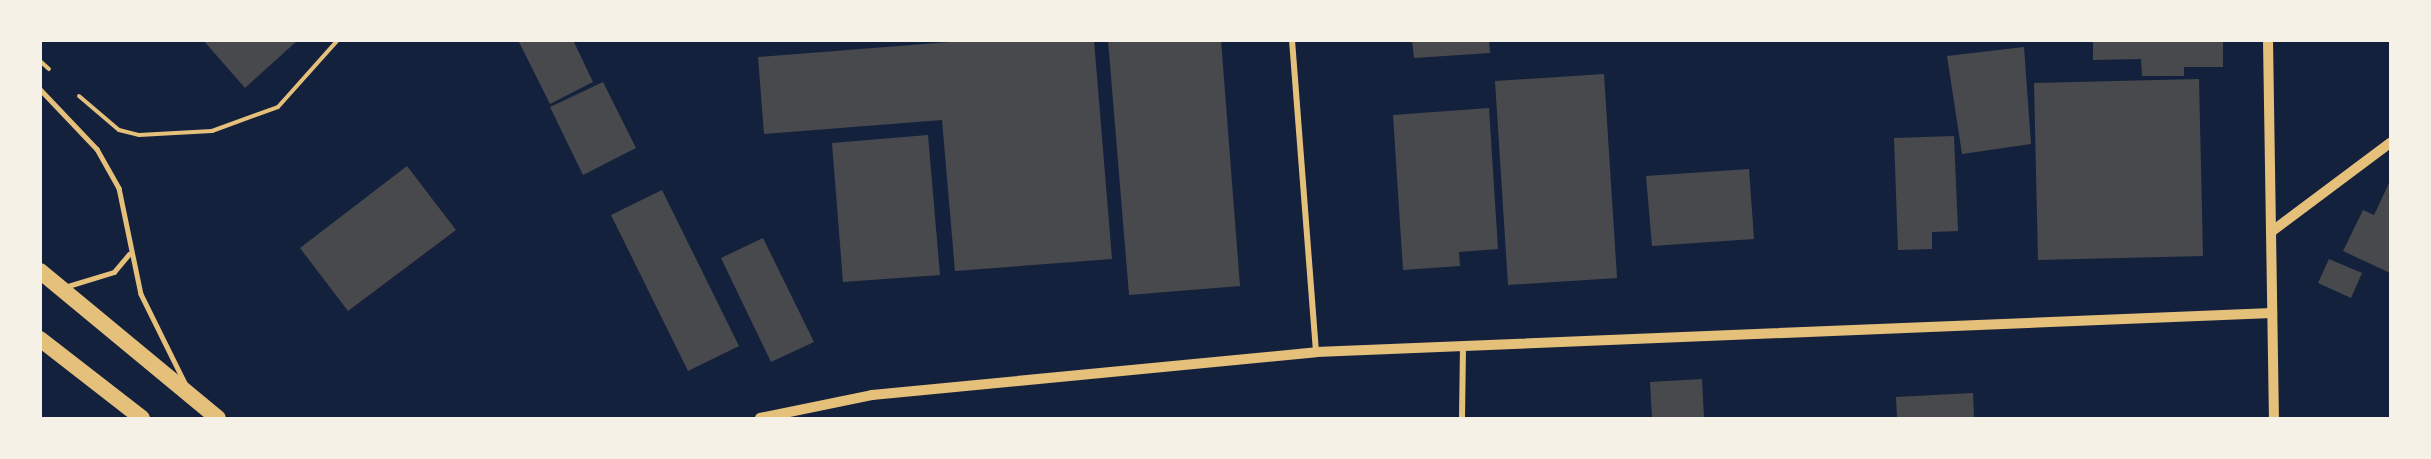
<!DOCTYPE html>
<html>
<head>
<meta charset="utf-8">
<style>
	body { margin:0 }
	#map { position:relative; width:2431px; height:459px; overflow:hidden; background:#14213d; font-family:"IBM Plex Sans",sans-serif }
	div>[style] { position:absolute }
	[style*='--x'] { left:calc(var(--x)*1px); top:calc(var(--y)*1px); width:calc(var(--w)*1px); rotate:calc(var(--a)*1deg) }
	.building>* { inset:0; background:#48494c }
	.path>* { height:4px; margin:-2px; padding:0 2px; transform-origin:2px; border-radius:2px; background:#e5c07b }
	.service>* { height:4.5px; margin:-2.25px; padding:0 2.25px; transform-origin:2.25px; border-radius:2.25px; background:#e5c07b }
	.minor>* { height:6px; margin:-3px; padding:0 3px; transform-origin:3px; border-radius:3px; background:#e5c07b }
	.tertiary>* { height:10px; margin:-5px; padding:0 5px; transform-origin:5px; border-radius:5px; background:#e5c07b }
	.trunk>* { height:16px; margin:-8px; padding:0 8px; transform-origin:8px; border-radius:8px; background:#e5c07b }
	span { translate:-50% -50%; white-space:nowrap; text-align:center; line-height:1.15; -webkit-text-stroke:4.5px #f6f1e7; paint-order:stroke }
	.frame { position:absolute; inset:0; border:42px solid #f6f1e7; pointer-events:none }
</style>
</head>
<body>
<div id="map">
	<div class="building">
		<div style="clip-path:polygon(203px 40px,298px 40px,245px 88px)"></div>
		<div style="clip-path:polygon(518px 40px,573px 40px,593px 82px,550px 104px)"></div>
		<div style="clip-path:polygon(975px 40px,1094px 40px,1112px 259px,955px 271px,942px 120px,764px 134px,758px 57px)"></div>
		<div style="clip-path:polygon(1108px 40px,1221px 40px,1240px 286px,1129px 295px)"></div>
		<div style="clip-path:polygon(1412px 40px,1489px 40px,1490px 53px,1414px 58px)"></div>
		<div style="clip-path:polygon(2093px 40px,2223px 40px,2223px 67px,2184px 67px,2184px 76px,2142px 76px,2141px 59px,2093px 60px)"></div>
		<div style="clip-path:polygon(2024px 47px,2031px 144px,1962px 154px,1947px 56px)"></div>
		<div style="clip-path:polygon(1604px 74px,1617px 278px,1508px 285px,1495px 81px)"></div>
		<div style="clip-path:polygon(2199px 79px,2203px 256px,2038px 260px,2034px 83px)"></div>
		<div style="clip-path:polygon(603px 82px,636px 148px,583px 175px,550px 107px)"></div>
		<div style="clip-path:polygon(1489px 108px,1498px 249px,1459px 252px,1460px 266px,1403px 270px,1393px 115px)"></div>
		<div style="clip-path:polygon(928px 135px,940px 275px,843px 282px,832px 143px)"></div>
		<div style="clip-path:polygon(1954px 136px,1958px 231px,1932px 232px,1932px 249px,1898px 250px,1894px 138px)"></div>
		<div style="clip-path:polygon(407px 166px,456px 230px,348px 311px,300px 248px)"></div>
		<div style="clip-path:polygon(1749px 169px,1754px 239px,1652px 246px,1646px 176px)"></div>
		<div style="clip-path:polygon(2390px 181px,2390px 273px,2343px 251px,2363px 210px,2374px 215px)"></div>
		<div style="clip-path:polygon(662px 190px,739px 346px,688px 371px,611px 215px)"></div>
		<div style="clip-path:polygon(763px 238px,814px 342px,771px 362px,721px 258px)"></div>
		<div style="clip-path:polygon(2329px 259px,2362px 273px,2351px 298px,2318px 283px)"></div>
		<div style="clip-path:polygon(1702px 379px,1704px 418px,1652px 418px,1650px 382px)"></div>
		<div style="clip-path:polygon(1973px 393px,1974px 418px,1897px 418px,1896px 397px)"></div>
	</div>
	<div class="path">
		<div style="--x:40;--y:61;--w:12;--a:42"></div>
		<div style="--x:79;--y:96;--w:52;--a:40.4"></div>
		<div style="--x:119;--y:130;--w:21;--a:14"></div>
		<div style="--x:139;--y:135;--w:73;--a:-3.1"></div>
		<div style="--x:212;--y:131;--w:70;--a:-20"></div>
		<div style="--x:278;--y:107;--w:90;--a:-48.2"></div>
	</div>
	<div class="service">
		<div style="--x:40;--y:89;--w:83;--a:46.5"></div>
		<div style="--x:97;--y:149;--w:45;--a:60.6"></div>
		<div style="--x:119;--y:188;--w:108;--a:78.3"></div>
		<div style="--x:141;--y:294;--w:99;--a:63.7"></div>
		<div style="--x:68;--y:286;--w:48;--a:-16.9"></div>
		<div style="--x:114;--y:272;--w:23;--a:-50"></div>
	</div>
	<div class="minor">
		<div style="--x:1292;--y:40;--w:313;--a:85.6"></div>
		<div style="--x:1462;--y:418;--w:69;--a:-89.2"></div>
	</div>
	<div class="tertiary">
		<div style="--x:2268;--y:40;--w:378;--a:89.1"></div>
		<div style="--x:2271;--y:232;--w:149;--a:-36.8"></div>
		<div style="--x:760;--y:418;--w:114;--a:-11.6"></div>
		<div style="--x:872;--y:395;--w:446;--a:-5.5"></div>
		<div style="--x:1316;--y:352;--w:957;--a:-2.34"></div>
	</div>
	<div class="trunk">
		<div style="--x:40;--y:271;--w:231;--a:39.6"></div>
		<div style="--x:40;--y:339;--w:129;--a:37.8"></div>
	</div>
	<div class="frame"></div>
</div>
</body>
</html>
